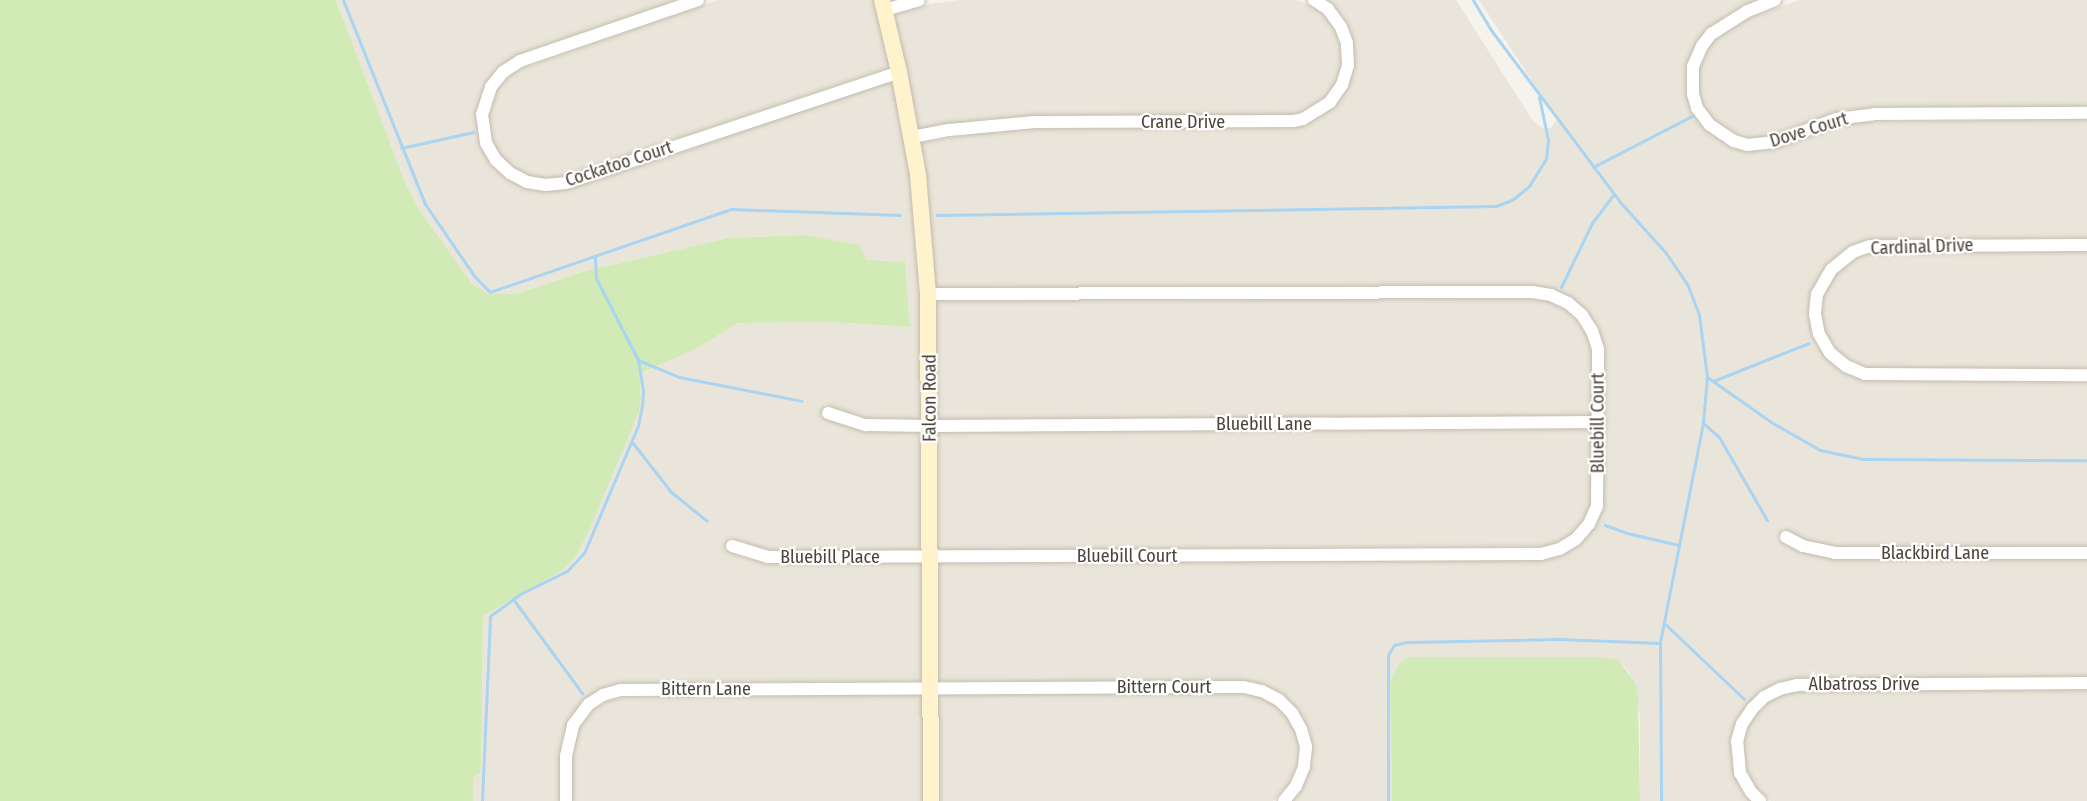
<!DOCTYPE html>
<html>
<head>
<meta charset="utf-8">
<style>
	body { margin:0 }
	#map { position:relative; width:2087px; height:801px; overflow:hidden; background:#f6f3ec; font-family:"Fira Sans Condensed",sans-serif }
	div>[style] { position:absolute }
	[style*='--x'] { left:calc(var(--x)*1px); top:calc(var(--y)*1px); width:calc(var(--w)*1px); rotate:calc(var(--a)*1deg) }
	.residential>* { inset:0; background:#eae5da }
	.green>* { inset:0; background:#d2eab5 }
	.stream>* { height:3px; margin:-1.5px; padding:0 1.5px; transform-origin:1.5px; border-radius:1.5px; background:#a9d4f2 }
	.roads { filter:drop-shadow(0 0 2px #c2bbae) drop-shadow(0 0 2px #c2bbae) }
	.street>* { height:12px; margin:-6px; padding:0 6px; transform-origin:6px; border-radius:6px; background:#fff }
	.secondary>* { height:16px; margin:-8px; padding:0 8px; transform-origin:8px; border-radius:8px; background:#fff3cd }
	span { translate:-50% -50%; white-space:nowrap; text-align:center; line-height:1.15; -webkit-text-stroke:4.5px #fff; paint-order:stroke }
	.street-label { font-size:18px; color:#4b4439 }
</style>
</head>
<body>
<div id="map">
	<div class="residential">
		<div style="clip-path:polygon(336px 0,678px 0,517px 55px,493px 74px,482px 92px,476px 114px,481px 146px,491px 164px,506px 178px,535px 191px,567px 189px,895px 80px,907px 139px,918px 232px,924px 419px,867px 418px,846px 413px,825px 404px,821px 416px,860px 430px,924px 432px,925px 550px,768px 550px,729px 537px,725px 549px,742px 557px,767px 563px,925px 563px,925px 681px,620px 683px,610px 686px,586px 699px,569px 721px,562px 740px,561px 801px,473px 801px,473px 778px,480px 773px,481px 764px,483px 616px,563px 570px,575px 557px,643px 385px,641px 373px,694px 350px,738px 323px,828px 322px,910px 327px,905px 263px,865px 260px,803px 235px,728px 238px,582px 272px,516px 294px,489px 294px,473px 285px,420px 211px,404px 180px)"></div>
		<div style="clip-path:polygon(718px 0,877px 0,892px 67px,564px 176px,547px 179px,529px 176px,513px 168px,500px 156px,491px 141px,488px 115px,496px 90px,514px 71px)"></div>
		<div style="clip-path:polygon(959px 0,1296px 0,1314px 7px,1333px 24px,1342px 45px,1342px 64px,1337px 82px,1326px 97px,1311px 109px,1292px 115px,1035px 116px,986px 119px,917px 130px,892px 15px,929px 4px)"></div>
		<div style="clip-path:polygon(1326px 0,1456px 0,1533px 121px,1544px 129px,1551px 128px,1557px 119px,1479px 0,1759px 0,1725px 17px,1702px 35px,1691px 55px,1686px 80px,1689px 104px,1706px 129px,1731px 147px,1748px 151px,1776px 149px,1820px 131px,1856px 122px,2087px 119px,2087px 238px,1880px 239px,1860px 243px,1842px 251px,1821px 273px,1812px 292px,1809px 314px,1814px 336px,1825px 357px,1843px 372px,1865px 380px,2087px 382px,2087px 546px,1836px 547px,1805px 540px,1783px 529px,1778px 540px,1802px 552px,1835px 559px,2087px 559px,2087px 677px,1797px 678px,1779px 682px,1761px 692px,1748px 705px,1737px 721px,1731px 741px,1735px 776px,1751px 801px,1640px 801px,1640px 717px,1635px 682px,1625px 667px,1598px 657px,1408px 657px,1400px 662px,1390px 683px,1392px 801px,1292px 801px,1301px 790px,1309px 769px,1311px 747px,1306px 726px,1296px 708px,1282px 694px,1254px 682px,936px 681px,936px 563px,1541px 560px,1571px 550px,1593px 528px,1604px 497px,1603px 347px,1597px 327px,1586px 311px,1570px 297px,1553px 289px,1533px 285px,933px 288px,919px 143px,987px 132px,1035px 129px,1293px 128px,1304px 125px,1325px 114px,1341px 98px,1354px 65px,1350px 31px,1342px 16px)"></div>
		<div style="clip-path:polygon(1800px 0,2087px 0,2087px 107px,1873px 108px,1835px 113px,1764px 138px,1748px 138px,1724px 129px,1706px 110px,1698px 93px,1699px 67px,1707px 49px,1715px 40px,1748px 18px)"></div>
		<div style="clip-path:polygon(2087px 251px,2087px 369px,1866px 368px,1841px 355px,1824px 332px,1820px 314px,1823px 296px,1835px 274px,1848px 263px,1863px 255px,1880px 252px)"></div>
		<div style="clip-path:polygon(1541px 299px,1557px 304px,1572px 314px,1587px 334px,1592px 350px,1593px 416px,936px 420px,934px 301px)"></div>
		<div style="clip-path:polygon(1593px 429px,1591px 505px,1584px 521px,1573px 534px,1549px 546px,936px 550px,936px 432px)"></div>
		<div style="clip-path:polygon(2087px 690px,2087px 801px,1771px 801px,1755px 787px,1743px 760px,1743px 742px,1751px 720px,1767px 702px,1790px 692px)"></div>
		<div style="clip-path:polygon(1243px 693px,1260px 697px,1276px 705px,1288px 717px,1296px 731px,1300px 748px,1298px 765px,1292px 782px,1273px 801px,937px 801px,936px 694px)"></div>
		<div style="clip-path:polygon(925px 694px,925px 801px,572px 801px,572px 757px,579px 728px,593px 710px,613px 698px)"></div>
	</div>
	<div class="green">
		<div style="clip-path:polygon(0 0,336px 0,404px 180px,420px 211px,473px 285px,480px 289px,489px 294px,516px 294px,582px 272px,728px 238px,803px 235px,860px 245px,866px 260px,905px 262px,910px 327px,828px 322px,738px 323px,694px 350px,641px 373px,640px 409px,588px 533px,575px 557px,563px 570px,483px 616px,481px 764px,480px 773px,473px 778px,473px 801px,0 801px)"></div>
		<div style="clip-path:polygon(1408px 657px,1598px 657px,1618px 660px,1635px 682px,1638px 695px,1640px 801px,1392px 801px,1390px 682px,1400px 662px)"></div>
	</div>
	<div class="stream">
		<div style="--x:343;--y:0;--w:220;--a:68.1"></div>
		<div style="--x:425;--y:204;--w:88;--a:55.6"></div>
		<div style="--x:475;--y:277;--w:21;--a:45"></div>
		<div style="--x:490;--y:292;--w:255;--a:-19"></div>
		<div style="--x:731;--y:209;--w:169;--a:2"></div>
		<div style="--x:1473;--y:0;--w:35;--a:59"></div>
		<div style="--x:1491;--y:30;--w:215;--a:53.1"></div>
		<div style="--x:1620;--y:202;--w:69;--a:48"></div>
		<div style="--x:1666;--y:253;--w:40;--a:56"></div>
		<div style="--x:1688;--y:286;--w:31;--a:69"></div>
		<div style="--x:1699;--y:315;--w:63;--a:82.6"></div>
		<div style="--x:1707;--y:377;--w:46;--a:95"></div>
		<div style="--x:1703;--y:423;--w:224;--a:101.1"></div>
		<div style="--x:1660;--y:643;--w:158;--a:89.6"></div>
		<div style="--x:401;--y:148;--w:74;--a:-12.5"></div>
		<div style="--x:1593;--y:167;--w:111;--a:-27.3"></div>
		<div style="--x:937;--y:215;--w:559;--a:-0.92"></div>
		<div style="--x:1496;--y:206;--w:17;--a:-21"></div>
		<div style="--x:1512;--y:200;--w:22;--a:-39"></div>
		<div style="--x:1529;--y:186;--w:32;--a:-58"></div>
		<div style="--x:1546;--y:159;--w:19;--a:-84"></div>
		<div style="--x:1548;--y:140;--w:44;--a:-101.8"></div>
		<div style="--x:1561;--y:287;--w:71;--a:-64.2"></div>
		<div style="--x:1592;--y:223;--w:35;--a:-53"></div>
		<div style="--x:638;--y:360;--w:44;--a:22.5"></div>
		<div style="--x:679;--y:377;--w:125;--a:11"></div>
		<div style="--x:1707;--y:377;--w:78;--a:35.1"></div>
		<div style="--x:1771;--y:422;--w:56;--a:29.7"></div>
		<div style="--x:1820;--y:450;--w:44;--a:11.8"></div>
		<div style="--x:1863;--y:459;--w:224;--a:0.3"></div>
		<div style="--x:1713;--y:381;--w:103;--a:-21.6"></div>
		<div style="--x:1703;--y:423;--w:21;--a:41"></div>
		<div style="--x:1719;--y:437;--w:96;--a:60"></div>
		<div style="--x:632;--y:442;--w:63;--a:52"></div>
		<div style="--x:671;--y:492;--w:46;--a:38.9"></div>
		<div style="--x:1605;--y:525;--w:23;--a:20"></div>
		<div style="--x:1627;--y:533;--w:53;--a:13"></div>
		<div style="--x:513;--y:599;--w:117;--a:53.7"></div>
		<div style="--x:1664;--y:623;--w:110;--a:43.5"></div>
		<div style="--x:482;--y:801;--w:185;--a:-87.5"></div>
		<div style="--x:490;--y:616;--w:37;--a:-36"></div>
		<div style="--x:520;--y:594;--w:52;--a:-26.1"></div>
		<div style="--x:567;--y:571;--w:25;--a:-47"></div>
		<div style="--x:584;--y:553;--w:138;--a:-67"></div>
		<div style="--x:638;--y:426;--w:20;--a:-79"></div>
		<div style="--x:642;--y:406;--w:15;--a:-86"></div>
		<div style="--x:643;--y:391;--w:31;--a:-99"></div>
		<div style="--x:638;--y:360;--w:92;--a:-117.1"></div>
		<div style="--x:596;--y:278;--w:22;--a:-93"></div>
		<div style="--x:1388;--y:801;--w:146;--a:-90"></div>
		<div style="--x:1388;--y:655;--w:12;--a:-59"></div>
		<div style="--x:1394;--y:645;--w:13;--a:-13"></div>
		<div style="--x:1407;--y:642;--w:152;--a:-1.1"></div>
		<div style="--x:1559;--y:639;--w:101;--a:2.3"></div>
	</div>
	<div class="roads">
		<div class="street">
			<div style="--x:698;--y:0;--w:188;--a:161.1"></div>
			<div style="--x:520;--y:61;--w:20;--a:147"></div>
			<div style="--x:503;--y:72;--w:19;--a:129"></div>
			<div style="--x:491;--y:87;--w:28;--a:108"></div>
			<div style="--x:482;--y:114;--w:29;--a:82"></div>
			<div style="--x:486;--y:143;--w:20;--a:60"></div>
			<div style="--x:496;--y:160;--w:19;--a:43"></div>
			<div style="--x:510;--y:173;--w:19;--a:28"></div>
			<div style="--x:527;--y:182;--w:19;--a:9"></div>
			<div style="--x:546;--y:185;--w:20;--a:-6"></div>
			<div style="--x:566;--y:183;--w:351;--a:-18.4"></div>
			<div style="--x:1775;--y:0;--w:31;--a:158"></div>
			<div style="--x:1746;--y:12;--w:41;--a:147.8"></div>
			<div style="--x:1711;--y:34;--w:15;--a:127"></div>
			<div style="--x:1702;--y:46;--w:22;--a:114"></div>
			<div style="--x:1693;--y:66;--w:28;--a:90"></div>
			<div style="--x:1693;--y:94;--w:15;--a:74"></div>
			<div style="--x:1697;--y:108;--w:21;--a:53"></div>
			<div style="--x:1710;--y:125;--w:29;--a:34"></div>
			<div style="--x:1734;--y:141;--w:14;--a:17"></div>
			<div style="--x:1747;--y:145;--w:28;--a:-6"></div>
			<div style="--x:1775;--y:142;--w:65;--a:-20.7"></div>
			<div style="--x:1836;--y:119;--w:38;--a:-7"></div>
			<div style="--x:1874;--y:114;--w:213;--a:-0.3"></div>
			<div style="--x:885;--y:10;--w:35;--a:-16"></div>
			<div style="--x:912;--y:137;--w:38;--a:-11"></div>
			<div style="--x:949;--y:130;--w:86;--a:-5.3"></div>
			<div style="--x:1035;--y:122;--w:258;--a:-0.2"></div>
			<div style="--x:1293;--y:121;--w:10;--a:-11"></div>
			<div style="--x:1303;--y:119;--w:32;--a:-32"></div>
			<div style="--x:1330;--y:102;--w:21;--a:-55"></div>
			<div style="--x:1342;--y:85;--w:21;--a:-73"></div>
			<div style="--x:1348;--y:65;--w:22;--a:-93"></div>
			<div style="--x:1347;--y:43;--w:17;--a:-111"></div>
			<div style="--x:1341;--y:27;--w:22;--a:-126"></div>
			<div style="--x:1328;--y:9;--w:17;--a:-147"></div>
			<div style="--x:2087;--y:245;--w:217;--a:179.7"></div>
			<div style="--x:1870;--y:246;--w:18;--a:161"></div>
			<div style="--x:1853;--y:252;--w:28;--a:141"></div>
			<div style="--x:1831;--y:270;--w:28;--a:120"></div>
			<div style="--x:1817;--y:294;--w:20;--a:96"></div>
			<div style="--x:1815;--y:314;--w:20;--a:79"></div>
			<div style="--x:1819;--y:334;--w:22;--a:60"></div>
			<div style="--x:1830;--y:353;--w:21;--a:39"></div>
			<div style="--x:1846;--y:366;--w:21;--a:23"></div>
			<div style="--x:1865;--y:374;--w:222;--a:0.3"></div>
			<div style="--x:828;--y:413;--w:40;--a:18"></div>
			<div style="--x:866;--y:425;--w:64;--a:0.9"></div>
			<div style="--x:930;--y:426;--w:669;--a:-0.34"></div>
			<div style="--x:1786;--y:537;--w:19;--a:28"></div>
			<div style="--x:1803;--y:546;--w:33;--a:12"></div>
			<div style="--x:1835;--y:553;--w:252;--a:0"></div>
			<div style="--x:732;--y:546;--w:37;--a:17"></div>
			<div style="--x:767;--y:557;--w:774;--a:-0.22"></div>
			<div style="--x:1541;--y:554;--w:20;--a:-15"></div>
			<div style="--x:1560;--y:549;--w:19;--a:-32"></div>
			<div style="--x:1576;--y:539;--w:20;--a:-49"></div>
			<div style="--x:1589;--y:524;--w:20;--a:-66"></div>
			<div style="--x:1597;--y:506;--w:157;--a:-89.6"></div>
			<div style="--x:1598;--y:349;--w:19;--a:-108"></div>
			<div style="--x:1592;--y:331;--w:19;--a:-122"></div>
			<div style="--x:1582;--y:315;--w:18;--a:-139"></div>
			<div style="--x:1568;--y:303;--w:19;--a:-155"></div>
			<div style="--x:1551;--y:295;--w:19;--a:-171"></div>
			<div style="--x:1532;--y:292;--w:604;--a:179.81"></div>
			<div style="--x:566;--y:801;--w:45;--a:-90"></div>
			<div style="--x:566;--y:756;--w:32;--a:-77"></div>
			<div style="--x:573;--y:725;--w:26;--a:-53"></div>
			<div style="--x:589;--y:704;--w:17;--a:-33"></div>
			<div style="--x:603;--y:695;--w:18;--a:-16"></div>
			<div style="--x:620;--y:690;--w:624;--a:-0.28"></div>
			<div style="--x:1244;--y:687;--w:18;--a:13"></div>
			<div style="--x:1262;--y:691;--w:19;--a:28"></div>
			<div style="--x:1279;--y:700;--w:18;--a:45"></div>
			<div style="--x:1292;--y:713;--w:18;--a:61"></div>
			<div style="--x:1301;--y:729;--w:19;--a:74"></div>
			<div style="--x:1306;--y:747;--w:20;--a:96"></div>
			<div style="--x:1304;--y:767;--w:21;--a:113"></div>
			<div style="--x:1296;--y:786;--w:19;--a:129"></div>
			<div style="--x:1760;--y:801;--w:13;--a:-135"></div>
			<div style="--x:1751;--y:792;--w:22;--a:-120"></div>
			<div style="--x:1740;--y:773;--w:32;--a:-95"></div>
			<div style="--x:1737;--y:741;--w:18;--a:-74"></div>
			<div style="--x:1742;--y:724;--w:18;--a:-56"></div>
			<div style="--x:1752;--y:709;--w:17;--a:-45"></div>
			<div style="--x:1764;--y:697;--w:18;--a:-27"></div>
			<div style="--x:1780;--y:689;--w:17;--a:-13"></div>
			<div style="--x:1797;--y:685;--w:290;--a:-0.4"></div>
		</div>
		<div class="secondary">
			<div style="--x:882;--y:0;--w:74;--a:76.7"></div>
			<div style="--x:899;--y:72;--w:105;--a:79.5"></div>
			<div style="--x:918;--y:175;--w:119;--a:85.2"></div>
			<div style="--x:928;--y:294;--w:507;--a:89.66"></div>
		</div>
	</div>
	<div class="street-label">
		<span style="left:1183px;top:122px">Crane Drive</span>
		<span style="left:1809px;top:130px;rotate:-17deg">Dove Court</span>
		<span style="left:619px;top:164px;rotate:-18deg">Cockatoo Court</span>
		<span style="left:1922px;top:247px;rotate:-2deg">Cardinal Drive</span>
		<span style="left:930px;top:398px;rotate:-90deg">Falcon Road</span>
		<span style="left:1598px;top:423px;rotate:-90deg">Bluebill Court</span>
		<span style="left:1264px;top:424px">Bluebill Lane</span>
		<span style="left:1935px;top:553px">Blackbird Lane</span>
		<span style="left:1127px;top:556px">Bluebill Court</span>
		<span style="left:830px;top:557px">Bluebill Place</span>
		<span style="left:1864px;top:684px">Albatross Drive</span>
		<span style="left:1164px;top:687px">Bittern Court</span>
		<span style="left:706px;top:689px">Bittern Lane</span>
	</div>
</div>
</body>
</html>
